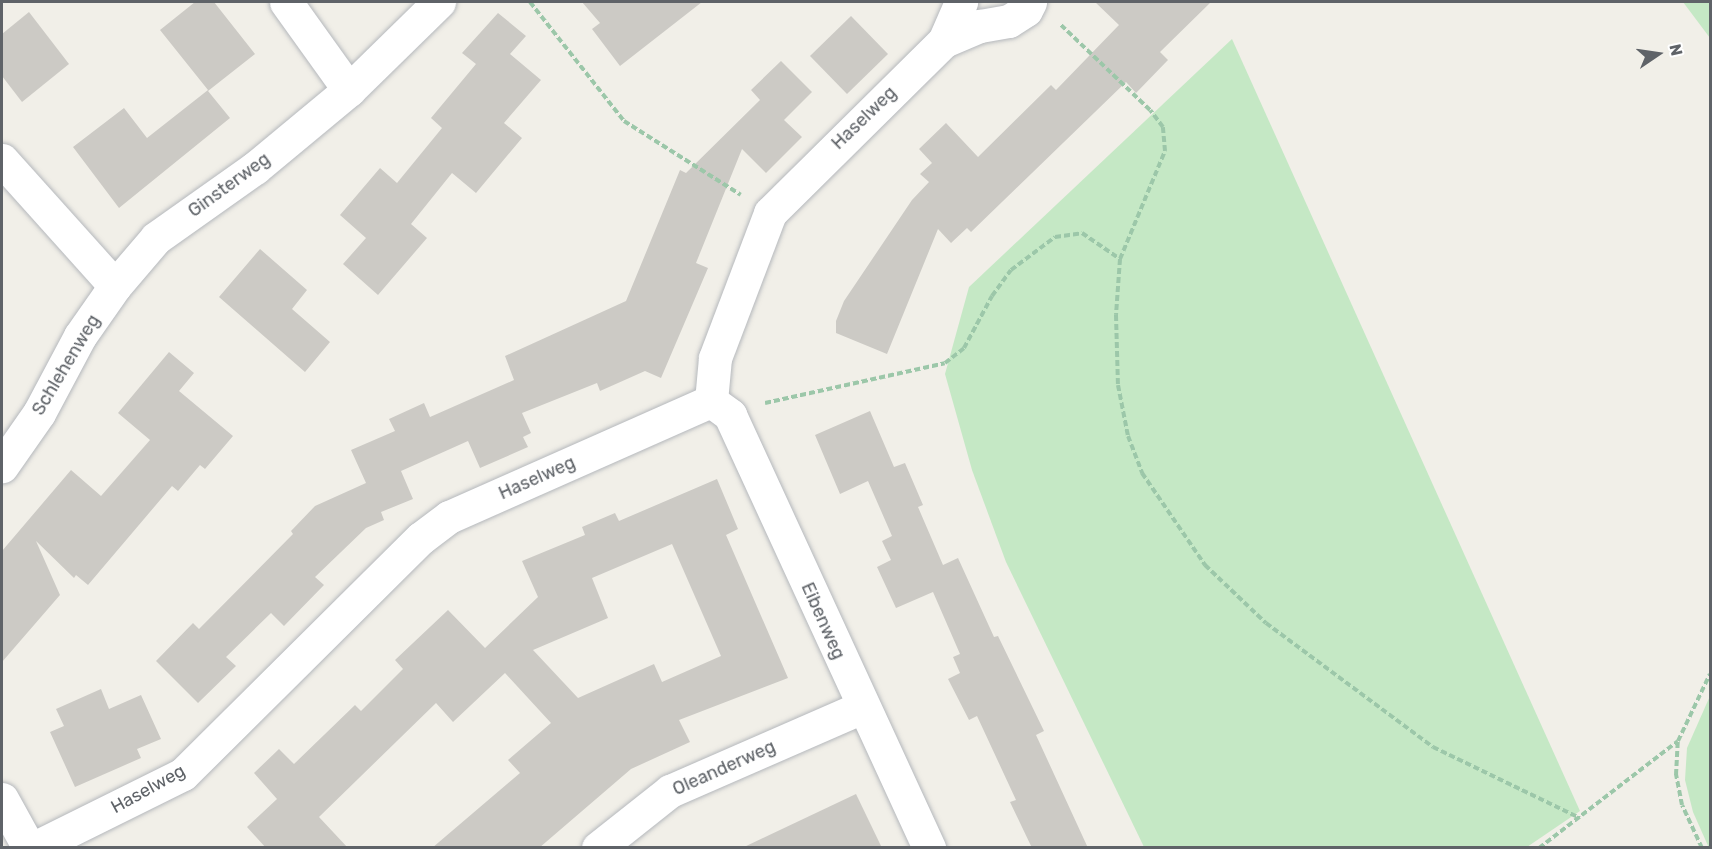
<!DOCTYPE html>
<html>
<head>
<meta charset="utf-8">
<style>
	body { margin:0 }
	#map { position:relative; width:1712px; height:849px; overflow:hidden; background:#f1efe8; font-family:Rubik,sans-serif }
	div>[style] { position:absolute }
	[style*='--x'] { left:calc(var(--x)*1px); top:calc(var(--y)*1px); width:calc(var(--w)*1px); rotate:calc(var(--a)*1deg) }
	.green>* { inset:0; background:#c5e8c5 }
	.building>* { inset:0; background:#cccac5 }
	.path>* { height:4px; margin-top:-2px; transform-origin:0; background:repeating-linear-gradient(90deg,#9cc7a9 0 6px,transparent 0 9px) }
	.roads { filter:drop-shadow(0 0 2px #b5b8bc) drop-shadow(0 0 2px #b5b8bc) }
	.minor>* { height:33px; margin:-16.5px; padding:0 16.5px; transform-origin:16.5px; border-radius:16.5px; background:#fff }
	span { translate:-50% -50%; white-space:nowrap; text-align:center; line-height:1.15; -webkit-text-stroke:5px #fff; paint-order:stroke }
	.street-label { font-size:18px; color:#5f6368 }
	.frame { position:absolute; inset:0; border:3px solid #5f6368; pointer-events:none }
	.north { position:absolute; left:1628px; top:24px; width:60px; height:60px; -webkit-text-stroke:4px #fff; paint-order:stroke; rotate:77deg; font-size:16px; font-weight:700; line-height:24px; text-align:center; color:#5f6368 }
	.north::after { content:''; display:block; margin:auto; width:21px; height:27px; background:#5f6368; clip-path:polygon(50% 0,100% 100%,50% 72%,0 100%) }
</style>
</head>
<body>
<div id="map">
	<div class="green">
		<div style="clip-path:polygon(1683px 2px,1710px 2px,1710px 38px)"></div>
		<div style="clip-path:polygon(1232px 39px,1580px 811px,1527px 847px,1144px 847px,1006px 562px,972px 470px,945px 374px,969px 287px)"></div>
		<div style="clip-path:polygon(1710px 696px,1710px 847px,1709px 848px,1693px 812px,1685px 780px,1687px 748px)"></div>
	</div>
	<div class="building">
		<div style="clip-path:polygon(195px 2px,214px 2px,255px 54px,208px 91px,230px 118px,119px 208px,73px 147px,124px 108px,147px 138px,208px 90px,160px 30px)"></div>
		<div style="clip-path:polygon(582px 2px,702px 2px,620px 66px,592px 29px,600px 23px)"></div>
		<div style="clip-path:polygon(1095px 2px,1211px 2px,1160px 52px,1168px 60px,1136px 93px,1126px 82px,971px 232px,967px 228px,951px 243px,938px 229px,887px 354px,836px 333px,836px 321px,844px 301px,912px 200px,929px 182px,920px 174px,932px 163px,919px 149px,946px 123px,978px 157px,1051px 85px,1056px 90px,1119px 25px)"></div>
		<div style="clip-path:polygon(29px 12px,69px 64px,22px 102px,2px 76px,2px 34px)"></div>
		<div style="clip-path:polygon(498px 13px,526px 36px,510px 54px,541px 80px,504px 123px,522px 138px,476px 193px,452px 173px,411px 224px,427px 238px,378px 295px,343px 264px,366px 238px,340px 215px,380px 168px,397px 183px,442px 128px,431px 118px,476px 64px,462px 53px)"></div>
		<div style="clip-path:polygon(851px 16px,888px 54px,847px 94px,810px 56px)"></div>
		<div style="clip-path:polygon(781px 61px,812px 92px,784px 120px,802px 137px,766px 173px,742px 149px,696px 263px,708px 268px,661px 378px,645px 371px,600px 391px,597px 383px,522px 413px,531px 433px,523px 437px,528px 447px,480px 468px,468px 441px,401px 471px,413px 499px,381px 512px,384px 520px,366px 528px,315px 577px,324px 585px,284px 626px,271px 613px,226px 657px,236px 666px,198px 703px,156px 661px,193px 623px,199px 629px,293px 534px,291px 531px,315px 506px,366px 483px,351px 450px,395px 431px,389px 419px,424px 403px,430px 417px,514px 380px,505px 356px,626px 301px,680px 170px,686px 173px,760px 100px,751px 90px)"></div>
		<div style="clip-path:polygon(260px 249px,307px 290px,292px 309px,330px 342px,305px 372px,219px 297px)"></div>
		<div style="clip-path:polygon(169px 352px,194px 373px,179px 391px,233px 436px,205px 469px,200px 465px,178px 491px,172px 486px,88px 585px,76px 575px,74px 578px,36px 541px,60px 595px,2px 662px,2px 551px,71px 470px,101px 496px,150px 440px,118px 413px)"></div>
		<div style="clip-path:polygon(870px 411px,894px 467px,905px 463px,923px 505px,918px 507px,943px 565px,958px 558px,994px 637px,998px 636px,1044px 731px,1036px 735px,1088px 848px,1032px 848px,1010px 802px,1016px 800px,977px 716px,969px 720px,948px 679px,960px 673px,953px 657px,960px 654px,933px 592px,896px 608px,877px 567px,891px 560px,882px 541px,892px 536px,868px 481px,840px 494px,815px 435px)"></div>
		<div style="clip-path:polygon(evenodd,717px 479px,738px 529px,726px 535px,788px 678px,679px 720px,690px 742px,631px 769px,539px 848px,432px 848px,520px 773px,508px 760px,551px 723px,505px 673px,453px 722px,436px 703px,319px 817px,348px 848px,266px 848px,247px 827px,277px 799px,254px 773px,279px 749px,294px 764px,355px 705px,361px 711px,403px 669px,395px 660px,448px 610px,485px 648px,538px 597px,522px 561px,585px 535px,582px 527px,615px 513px,619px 521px,717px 479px,672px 544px,721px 656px,662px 682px,654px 664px,578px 698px,533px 650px,608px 618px,592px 578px,672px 544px)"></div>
		<div style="clip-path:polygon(101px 689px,109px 709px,141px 695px,161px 739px,137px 749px,141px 758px,75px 787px,50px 732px,64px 726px,56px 709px)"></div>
		<div style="clip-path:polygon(856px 794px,882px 848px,742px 848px)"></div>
	</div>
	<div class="path">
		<div style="--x:530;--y:2;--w:152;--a:51.7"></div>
		<div style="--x:624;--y:121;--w:138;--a:32.3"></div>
		<div style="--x:1120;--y:259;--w:56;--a:94.1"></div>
		<div style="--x:1116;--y:315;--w:70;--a:88.4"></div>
		<div style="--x:1118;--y:385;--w:52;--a:78.9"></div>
		<div style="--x:1128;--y:436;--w:40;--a:69"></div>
		<div style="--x:1142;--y:473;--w:112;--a:55.6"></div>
		<div style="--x:1205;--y:565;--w:84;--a:43.6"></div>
		<div style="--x:1266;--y:623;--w:208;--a:36.6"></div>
		<div style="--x:1433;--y:747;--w:163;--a:25.8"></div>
		<div style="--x:765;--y:403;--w:184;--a:-12.5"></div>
		<div style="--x:945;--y:363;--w:24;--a:-38"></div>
		<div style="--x:964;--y:348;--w:59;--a:-61.7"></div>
		<div style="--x:992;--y:296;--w:32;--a:-54"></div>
		<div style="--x:1011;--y:270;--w:55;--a:-36.9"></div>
		<div style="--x:1055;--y:237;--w:27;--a:-8"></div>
		<div style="--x:1082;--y:233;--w:46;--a:34.4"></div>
		<div style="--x:1120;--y:259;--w:117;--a:-67.4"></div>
		<div style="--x:1165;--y:151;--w:24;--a:-95"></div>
		<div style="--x:1163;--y:127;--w:21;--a:-127"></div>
		<div style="--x:1150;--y:110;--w:124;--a:-136.3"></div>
		<div style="--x:1539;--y:848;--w:175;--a:-37.6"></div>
		<div style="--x:1702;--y:848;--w:47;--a:-114.9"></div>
		<div style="--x:1682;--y:805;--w:31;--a:-101"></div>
		<div style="--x:1676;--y:775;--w:34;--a:-87"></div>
		<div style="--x:1678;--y:741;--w:74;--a:-64.5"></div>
	</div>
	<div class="roads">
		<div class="minor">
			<div style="--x:286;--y:2;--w:108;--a:54.4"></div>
			<div style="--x:944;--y:41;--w:39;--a:-23"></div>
			<div style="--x:980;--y:26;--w:29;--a:-10"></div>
			<div style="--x:1009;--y:21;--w:20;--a:-33"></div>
			<div style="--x:1026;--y:10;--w:9;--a:-63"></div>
			<div style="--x:2;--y:160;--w:169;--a:48.1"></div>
			<div style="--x:115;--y:286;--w:61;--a:125"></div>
			<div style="--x:80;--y:336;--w:87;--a:118"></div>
			<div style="--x:39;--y:413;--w:65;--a:124.9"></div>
			<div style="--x:115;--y:286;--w:63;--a:-49.5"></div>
			<div style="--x:156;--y:238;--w:121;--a:-35.3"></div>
			<div style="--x:255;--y:168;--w:122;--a:-39.7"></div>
			<div style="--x:349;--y:90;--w:126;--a:-44.4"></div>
			<div style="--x:711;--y:401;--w:24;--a:36"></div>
			<div style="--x:730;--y:415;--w:477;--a:65.3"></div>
			<div style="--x:2;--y:799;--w:56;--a:61.1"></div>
			<div style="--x:34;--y:848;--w:166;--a:-26.4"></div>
			<div style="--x:183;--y:774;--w:335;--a:-44.8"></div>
			<div style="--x:421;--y:538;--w:35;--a:-37"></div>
			<div style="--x:449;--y:517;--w:287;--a:-23.9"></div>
			<div style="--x:711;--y:401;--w:43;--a:-84.7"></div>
			<div style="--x:715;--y:358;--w:155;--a:-69.2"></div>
			<div style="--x:770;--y:213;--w:245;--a:-44.7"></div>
			<div style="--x:944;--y:41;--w:43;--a:-66.4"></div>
			<div style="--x:598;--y:848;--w:92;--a:-38.4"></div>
			<div style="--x:670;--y:791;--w:210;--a:-23.6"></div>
		</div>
	</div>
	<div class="street-label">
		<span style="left:864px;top:118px;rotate:-44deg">Haselweg</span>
		<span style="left:229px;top:185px;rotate:-36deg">Ginsterweg</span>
		<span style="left:66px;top:365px;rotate:-59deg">Schlehenweg</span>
		<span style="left:537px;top:478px;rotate:-24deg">Haselweg</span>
		<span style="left:823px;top:621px;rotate:66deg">Eibenweg</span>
		<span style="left:724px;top:768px;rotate:-24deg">Oleanderweg</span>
		<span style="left:148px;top:789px;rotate:-29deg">Haselweg</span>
	</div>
	<div class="frame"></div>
	<div class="north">N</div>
</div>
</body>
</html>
